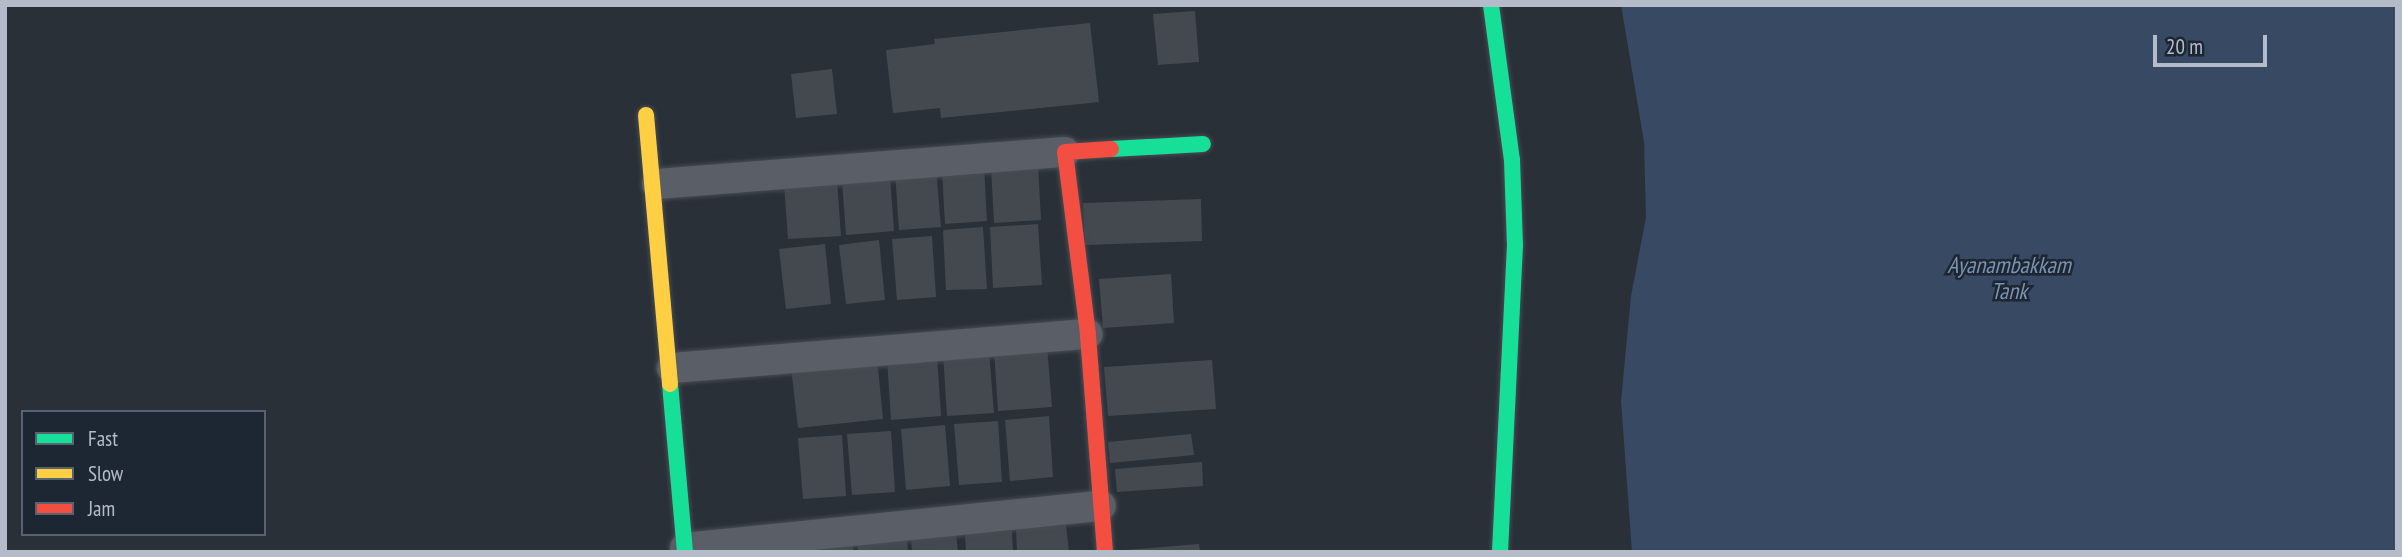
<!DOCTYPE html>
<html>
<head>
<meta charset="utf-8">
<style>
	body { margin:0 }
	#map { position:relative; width:2402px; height:557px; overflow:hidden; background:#2a3038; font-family:"PT Sans Narrow",sans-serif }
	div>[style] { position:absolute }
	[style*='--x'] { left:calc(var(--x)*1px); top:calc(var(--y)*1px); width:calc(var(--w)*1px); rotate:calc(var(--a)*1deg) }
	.water>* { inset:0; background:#384963 }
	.building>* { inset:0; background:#444950 }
	.roads { filter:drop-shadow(0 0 2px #484c53) drop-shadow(0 0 2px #484c53) }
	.street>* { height:30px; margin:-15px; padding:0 15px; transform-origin:15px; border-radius:15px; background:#5a5e66 }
	.fast>* { height:16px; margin:-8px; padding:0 8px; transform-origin:8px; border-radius:8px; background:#16e098 }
	.slow>* { height:16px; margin:-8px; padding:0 8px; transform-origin:8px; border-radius:8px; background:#ffcf43 }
	.jam>* { height:16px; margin:-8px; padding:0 8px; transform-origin:8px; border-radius:8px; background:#f24e42 }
	span { translate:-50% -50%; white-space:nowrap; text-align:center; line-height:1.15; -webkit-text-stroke:5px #1d2633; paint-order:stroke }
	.water-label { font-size:23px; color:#7c92b1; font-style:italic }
	.frame { position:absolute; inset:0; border:7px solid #b4bcc9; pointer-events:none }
	.legend { position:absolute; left:21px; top:410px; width:245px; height:126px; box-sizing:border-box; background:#1d2633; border:2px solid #59626f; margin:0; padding:9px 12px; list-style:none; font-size:21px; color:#b4bcc9 }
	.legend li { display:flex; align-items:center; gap:14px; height:35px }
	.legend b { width:35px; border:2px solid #59626f }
	.scale { position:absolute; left:2153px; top:35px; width:114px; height:32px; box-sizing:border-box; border:4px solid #b4bcc9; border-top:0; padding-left:9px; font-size:21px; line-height:24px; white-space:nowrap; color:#b4bcc9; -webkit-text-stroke:5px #1d2633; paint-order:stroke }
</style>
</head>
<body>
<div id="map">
	<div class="water">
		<div style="clip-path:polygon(1621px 5px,2397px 5px,2397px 552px,1632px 552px,1621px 401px,1631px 296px,1646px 217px,1644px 142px)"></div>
	</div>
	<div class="building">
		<div style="clip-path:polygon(1195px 11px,1199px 62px,1158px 65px,1153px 14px)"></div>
		<div style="clip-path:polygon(1090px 23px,1099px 102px,941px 118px,940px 108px,893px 113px,886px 50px,935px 44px,934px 39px)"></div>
		<div style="clip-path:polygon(832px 69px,837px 114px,796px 118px,791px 74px)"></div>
		<div style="clip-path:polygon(1038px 164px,1041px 220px,994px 223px,991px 167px)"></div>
		<div style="clip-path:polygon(984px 167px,987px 221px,945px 224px,942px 170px)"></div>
		<div style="clip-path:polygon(936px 169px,941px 227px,899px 230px,895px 172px)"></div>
		<div style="clip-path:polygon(890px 176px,894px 231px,846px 235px,842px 180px)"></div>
		<div style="clip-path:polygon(837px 180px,841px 236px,788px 239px,784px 184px)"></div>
		<div style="clip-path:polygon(1201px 199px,1202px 241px,1085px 245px,1083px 203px)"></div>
		<div style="clip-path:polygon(1038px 224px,1042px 285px,993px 288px,990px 227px)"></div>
		<div style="clip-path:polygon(983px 227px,987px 289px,946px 290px,943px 230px)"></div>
		<div style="clip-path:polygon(932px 236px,936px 297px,897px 300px,892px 239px)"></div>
		<div style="clip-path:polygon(879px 240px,885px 300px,846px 304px,839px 245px)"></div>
		<div style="clip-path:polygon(825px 244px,831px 304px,786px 309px,779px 249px)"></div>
		<div style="clip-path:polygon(1171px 274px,1174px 323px,1103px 328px,1099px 279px)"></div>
		<div style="clip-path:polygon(1047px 346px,1052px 407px,998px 411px,994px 350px)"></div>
		<div style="clip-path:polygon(989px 351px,994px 413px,947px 416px,943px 354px)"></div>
		<div style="clip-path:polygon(937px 355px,941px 416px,891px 420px,887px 359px)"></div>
		<div style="clip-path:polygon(877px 358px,883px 419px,798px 428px,791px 367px)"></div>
		<div style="clip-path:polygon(1212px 360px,1216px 409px,1108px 416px,1104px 367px)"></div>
		<div style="clip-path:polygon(1049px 416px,1053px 477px,1010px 481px,1005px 420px)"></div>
		<div style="clip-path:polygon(998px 421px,1002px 482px,959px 485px,954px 424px)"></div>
		<div style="clip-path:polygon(945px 425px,950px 486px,906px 490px,901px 429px)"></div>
		<div style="clip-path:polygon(891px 431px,895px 492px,852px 495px,847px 434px)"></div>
		<div style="clip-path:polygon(1191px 434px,1194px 455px,1110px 463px,1108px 442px)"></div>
		<div style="clip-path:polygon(842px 435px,846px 496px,803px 499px,798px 438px)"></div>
		<div style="clip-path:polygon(1202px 462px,1203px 486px,1117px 492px,1115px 469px)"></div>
		<div style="clip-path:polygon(1066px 525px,1069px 552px,1017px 552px,1016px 529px)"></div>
		<div style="clip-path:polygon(1012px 531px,1013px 552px,966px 552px,965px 534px)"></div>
		<div style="clip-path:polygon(956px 534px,958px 552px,912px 552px,911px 539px)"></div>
		<div style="clip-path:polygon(907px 539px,908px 552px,858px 552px,858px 543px)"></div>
		<div style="clip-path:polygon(1199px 544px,1200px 552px,1125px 552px,1125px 550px)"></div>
		<div style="clip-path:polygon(853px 545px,853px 552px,810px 552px,810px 549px)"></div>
	</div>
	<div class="roads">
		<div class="street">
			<div style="--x:657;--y:184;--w:409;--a:-4.5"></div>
			<div style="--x:672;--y:368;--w:417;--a:-4.7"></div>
			<div style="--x:685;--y:548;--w:418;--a:-5.8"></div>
		</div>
		<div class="fast">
			<div style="--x:1491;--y:5;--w:156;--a:82.3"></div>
			<div style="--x:1512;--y:160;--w:85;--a:88"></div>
			<div style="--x:1515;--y:245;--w:307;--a:92.8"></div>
			<div style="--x:1111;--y:149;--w:92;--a:-3.1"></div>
			<div style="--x:670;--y:384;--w:169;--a:84.9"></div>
		</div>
		<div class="slow">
			<div style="--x:646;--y:115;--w:270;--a:84.9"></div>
		</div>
		<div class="jam">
			<div style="--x:1105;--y:552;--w:219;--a:-94.5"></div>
			<div style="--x:1088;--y:334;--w:183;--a:-97.2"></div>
			<div style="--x:1065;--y:152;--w:46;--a:-3.7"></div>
		</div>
	</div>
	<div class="water-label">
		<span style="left:2009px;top:278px">Ayanambakkam<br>Tank</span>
	</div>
	<div class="frame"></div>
	<ul class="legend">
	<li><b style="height:9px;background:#16e098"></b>Fast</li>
	<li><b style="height:9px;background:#ffcf43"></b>Slow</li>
	<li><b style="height:9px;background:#f24e42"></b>Jam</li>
	</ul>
	<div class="scale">20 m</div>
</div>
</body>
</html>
